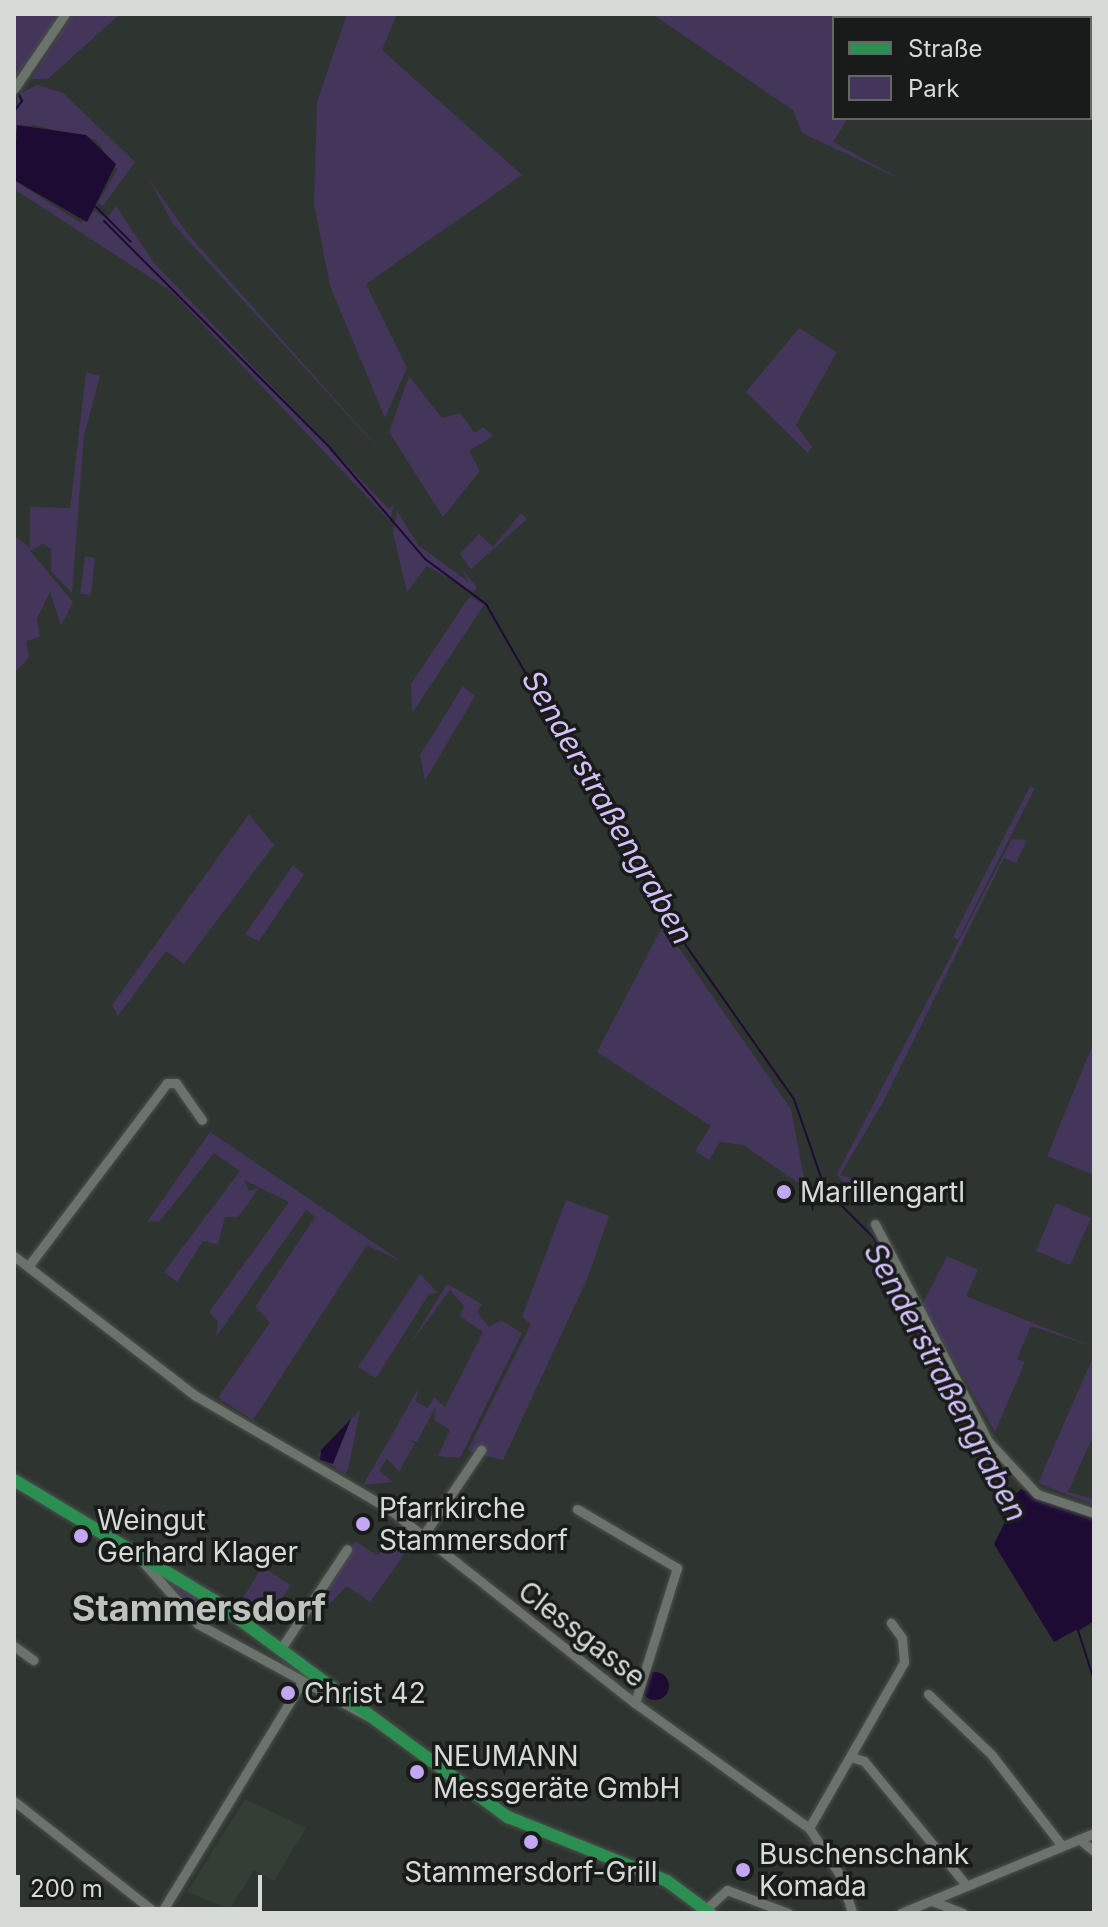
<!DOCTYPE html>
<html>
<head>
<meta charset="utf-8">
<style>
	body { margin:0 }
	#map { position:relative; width:1108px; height:1927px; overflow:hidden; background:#2e342f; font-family:Inter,sans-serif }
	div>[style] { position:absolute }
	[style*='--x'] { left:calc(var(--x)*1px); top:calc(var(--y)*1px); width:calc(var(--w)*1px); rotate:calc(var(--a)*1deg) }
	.built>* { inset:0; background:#333e34 }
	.green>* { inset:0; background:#44355b }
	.water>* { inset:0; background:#1e0b34 }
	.round { border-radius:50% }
	.stream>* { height:2px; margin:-1px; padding:0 1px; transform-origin:1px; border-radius:1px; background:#1e0b34 }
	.roads { filter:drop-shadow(0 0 2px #4c514c) drop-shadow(0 0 2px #4c514c) }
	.minor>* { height:9px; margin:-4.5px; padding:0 4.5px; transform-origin:4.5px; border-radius:4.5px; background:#6c736c }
	.major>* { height:12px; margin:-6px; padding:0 6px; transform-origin:6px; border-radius:6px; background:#2c8f52 }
	.dots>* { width:22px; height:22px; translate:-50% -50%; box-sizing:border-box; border:4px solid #181b19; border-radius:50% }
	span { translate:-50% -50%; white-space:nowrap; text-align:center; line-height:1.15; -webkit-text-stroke:7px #181b19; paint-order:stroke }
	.poi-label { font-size:28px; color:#d6dad6 }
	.left { translate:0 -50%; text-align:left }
	.street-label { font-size:28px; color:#d6dad6 }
	.water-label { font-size:30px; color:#d5c0fc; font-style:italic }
	.district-label { font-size:36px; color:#bbc3bc; font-weight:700 }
	.frame { position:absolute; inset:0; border:16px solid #d6dad6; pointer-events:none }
	.legend { position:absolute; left:832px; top:16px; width:260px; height:104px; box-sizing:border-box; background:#181b19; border:2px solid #646765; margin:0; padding:10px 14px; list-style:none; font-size:24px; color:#d6dad6 }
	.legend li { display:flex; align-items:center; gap:16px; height:40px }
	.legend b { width:40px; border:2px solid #646765 }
	.scale { position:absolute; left:16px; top:1875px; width:246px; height:36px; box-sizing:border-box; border:4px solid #d6dad6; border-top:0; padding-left:10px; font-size:24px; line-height:28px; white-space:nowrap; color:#d6dad6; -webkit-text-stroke:6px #181b19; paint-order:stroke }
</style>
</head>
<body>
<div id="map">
	<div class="built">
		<div style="clip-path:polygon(245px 1799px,306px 1828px,274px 1881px,254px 1870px,230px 1909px,187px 1892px)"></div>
	</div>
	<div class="green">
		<div style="clip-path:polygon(14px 14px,59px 14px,16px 77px,14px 75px)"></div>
		<div style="clip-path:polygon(73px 14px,120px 14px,48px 79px,31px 79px)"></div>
		<div style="clip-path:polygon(347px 14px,397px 14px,382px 50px,522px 175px,366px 284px,407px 368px,385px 418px,330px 286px,314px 204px,317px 102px)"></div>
		<div style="clip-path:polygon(652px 14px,913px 14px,834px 18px,834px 118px,848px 118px,833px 142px,904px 181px,802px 133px,793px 110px)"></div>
		<div style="clip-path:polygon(38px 85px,63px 93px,135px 162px,103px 206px,98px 203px,117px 170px,96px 140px,34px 125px,14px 129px,18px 94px)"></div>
		<div style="clip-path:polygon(149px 179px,187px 233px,399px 471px,173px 224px)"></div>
		<div style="clip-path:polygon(14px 180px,81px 223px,94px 211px,107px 218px,116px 206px,155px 264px,389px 509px,394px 504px,390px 521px,171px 291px,14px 189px)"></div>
		<div style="clip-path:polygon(799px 328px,837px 352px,796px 425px,812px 447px,808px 453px,746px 392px)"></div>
		<div style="clip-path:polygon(86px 372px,100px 376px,84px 436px,72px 593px,51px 571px,51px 549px,43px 544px,30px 551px,73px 602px,61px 626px,50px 592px,37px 619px,40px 637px,26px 641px,29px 658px,14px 673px,14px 535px,30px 548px,30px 507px,70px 508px)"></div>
		<div style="clip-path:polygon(409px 376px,442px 418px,460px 413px,475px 433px,483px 427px,493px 436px,469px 451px,480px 471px,443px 517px,389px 432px)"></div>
		<div style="clip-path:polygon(397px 511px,418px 545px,469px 582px,459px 565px,477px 588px,473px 592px,427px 566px,407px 592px,393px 533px)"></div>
		<div style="clip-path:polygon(521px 513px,527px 519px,471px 569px,460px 554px,479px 534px,493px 547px)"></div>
		<div style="clip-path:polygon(85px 556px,95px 558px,91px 595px,80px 594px)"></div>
		<div style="clip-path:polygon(470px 596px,484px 605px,412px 713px,411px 684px)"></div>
		<div style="clip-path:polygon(463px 686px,475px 696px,425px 781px,420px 755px)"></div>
		<div style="clip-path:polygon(1030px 786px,1035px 788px,958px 940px,953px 937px)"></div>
		<div style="clip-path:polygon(249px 814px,274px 845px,184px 964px,166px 951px,118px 1016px,112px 1005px)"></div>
		<div style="clip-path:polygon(1012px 839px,1027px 840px,1016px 863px,1004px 858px,883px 1102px,840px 1175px,861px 1181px,877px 1216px,864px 1193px,852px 1195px,837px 1174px)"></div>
		<div style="clip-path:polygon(293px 865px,304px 875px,259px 941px,250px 937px,245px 934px)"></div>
		<div style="clip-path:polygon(663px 925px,791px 1109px,806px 1188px,743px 1145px,720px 1142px,709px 1160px,695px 1151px,711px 1126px,597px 1052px)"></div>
		<div style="clip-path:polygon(1094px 1042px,1094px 1175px,1047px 1156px)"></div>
		<div style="clip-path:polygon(210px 1132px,404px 1263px,367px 1245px,253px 1420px,218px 1398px,270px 1322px,255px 1307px,315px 1217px,306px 1210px,216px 1337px,218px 1322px,209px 1312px,289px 1202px,244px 1180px,249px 1191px,259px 1188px,238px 1217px,225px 1217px,218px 1245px,203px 1241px,177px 1282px,164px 1272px,240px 1171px,214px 1153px,160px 1221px,147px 1222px)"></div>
		<div style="clip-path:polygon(566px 1200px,609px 1216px,588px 1277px,503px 1460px,474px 1453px,468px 1450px,531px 1324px,522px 1317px)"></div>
		<div style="clip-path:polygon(1056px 1203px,1091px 1218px,1070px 1265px,1036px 1251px)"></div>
		<div style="clip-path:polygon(947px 1256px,978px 1270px,966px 1296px,1094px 1347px,1031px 1326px,1017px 1359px,1025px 1362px,995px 1432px,922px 1305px)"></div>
		<div style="clip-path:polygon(420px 1274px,438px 1293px,429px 1294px,376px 1378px,358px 1367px)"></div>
		<div style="clip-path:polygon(447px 1284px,482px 1304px,477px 1312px,489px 1327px,501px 1320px,522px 1333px,460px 1458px,438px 1456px,450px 1430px,434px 1420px,436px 1406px,417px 1442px,406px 1439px,415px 1443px,399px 1472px,387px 1458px,379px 1471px,393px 1482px,363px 1485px,418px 1389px,416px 1402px,428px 1408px,434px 1397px,445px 1407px,483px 1332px,460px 1316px,464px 1306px,450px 1290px,410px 1344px)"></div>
		<div style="clip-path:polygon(1094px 1355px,1094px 1434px,1068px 1492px,1094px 1499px,1094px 1505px,1038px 1483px)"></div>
		<div style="clip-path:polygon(360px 1410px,348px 1470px,344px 1474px,317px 1455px)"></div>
		<div style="clip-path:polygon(416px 1538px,370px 1602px,347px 1586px,329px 1604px,318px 1597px,355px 1541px,376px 1555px)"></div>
		<div style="clip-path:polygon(262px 1567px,291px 1585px,267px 1621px,239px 1604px)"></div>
		<div style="clip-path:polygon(169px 1581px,211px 1606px,204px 1618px,181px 1604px)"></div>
	</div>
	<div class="water">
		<div style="clip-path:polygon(17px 125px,86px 135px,116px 164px,87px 222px,14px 180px)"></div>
		<div style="clip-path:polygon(351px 1419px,333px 1464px,320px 1460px,321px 1450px)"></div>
		<div style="clip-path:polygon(1021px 1489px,1094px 1516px,1094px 1620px,1054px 1642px,994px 1544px,1010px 1512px,1007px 1502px)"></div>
		<div class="round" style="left:641px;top:1672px;width:28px;height:28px"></div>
	</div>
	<div class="stream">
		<div style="--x:14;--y:111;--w:13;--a:-51"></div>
		<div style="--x:22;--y:101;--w:12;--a:-114"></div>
		<div style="--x:96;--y:207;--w:49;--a:45"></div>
		<div style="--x:104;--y:221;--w:320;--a:45.1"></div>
		<div style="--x:330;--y:448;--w:146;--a:49.4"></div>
		<div style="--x:425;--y:559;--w:76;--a:36.4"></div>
		<div style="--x:486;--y:604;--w:353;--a:60.2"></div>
		<div style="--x:661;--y:910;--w:231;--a:54.9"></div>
		<div style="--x:794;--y:1099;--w:95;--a:71"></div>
		<div style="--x:825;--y:1189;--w:68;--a:45"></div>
		<div style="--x:873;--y:1237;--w:295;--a:62.7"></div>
		<div style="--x:831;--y:1195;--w:10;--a:-84"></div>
		<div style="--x:1094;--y:1620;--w:19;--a:148"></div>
		<div style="--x:1078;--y:1630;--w:52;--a:72.3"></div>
	</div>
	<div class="roads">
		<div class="minor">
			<div style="--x:14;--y:89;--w:91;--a:-55.8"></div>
			<div style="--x:875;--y:1224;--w:245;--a:62.5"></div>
			<div style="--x:988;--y:1441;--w:72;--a:47.2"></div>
			<div style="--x:1037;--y:1494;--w:60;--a:18.4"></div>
			<div style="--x:14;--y:1256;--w:230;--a:37.6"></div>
			<div style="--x:196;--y:1396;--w:224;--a:30.3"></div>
			<div style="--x:389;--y:1509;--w:313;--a:38.3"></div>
			<div style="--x:635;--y:1703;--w:214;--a:35.7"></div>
			<div style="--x:809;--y:1828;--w:56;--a:56.6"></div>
			<div style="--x:840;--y:1875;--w:40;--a:72"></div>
			<div style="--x:30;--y:1264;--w:227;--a:-52.9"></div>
			<div style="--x:167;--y:1083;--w:9;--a:0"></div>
			<div style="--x:176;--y:1083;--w:45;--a:54.9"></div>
			<div style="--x:577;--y:1509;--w:116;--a:30.5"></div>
			<div style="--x:677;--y:1568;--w:141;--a:107.3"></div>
			<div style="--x:423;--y:1536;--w:104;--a:-56"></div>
			<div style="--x:142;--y:1561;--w:84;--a:48.4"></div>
			<div style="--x:198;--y:1624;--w:195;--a:28.5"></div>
			<div style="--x:14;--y:1646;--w:24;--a:36"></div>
			<div style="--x:280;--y:1650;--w:121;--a:-56.4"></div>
			<div style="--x:928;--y:1694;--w:87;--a:43.6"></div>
			<div style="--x:991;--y:1754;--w:116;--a:52.3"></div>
			<div style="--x:851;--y:1757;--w:14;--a:17"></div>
			<div style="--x:864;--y:1761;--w:162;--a:50.5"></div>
			<div style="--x:14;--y:1801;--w:181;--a:38.3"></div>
			<div style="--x:809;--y:1828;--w:191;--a:-60.2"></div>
			<div style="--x:904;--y:1662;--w:24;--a:-95"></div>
			<div style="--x:902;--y:1638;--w:19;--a:-126"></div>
			<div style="--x:1079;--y:1839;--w:19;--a:39"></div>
			<div style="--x:932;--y:1901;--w:33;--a:21"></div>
			<div style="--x:707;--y:1908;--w:27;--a:-42"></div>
			<div style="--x:727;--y:1890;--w:65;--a:20.7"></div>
			<div style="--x:161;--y:1913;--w:267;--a:-58.6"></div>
			<div style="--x:901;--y:1913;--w:209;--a:-22.5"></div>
		</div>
		<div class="major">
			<div style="--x:14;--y:1480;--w:236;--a:31.1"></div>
			<div style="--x:216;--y:1602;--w:363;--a:36.4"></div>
			<div style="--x:508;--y:1817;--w:171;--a:21.9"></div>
			<div style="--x:667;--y:1881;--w:54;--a:36.7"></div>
		</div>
	</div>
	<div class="dots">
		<div style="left:784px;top:1192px;background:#c3a7f2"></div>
		<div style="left:363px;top:1524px;background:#c3a7f2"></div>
		<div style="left:81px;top:1536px;background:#c3a7f2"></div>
		<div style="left:288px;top:1693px;background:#c3a7f2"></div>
		<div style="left:417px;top:1772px;background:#c3a7f2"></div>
		<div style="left:531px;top:1842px;background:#c3a7f2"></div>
		<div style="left:743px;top:1870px;background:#c3a7f2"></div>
	</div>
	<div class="poi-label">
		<span class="left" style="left:800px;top:1192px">Marillengartl</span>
		<span class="left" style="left:379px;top:1524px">Pfarrkirche<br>Stammersdorf</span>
		<span class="left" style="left:97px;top:1536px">Weingut<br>Gerhard Klager</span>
		<span class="left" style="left:304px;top:1693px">Christ 42</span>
		<span class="left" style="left:433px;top:1772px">NEUMANN<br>Messgeräte GmbH</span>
		<span class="left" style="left:759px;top:1870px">Buschenschank<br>Komada</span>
		<span style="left:531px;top:1872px">Stammersdorf-Grill</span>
	</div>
	<div class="street-label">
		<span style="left:582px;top:1634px;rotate:38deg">Clessgasse</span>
	</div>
	<div class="water-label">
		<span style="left:608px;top:807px;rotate:60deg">Senderstraßengraben</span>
		<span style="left:946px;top:1382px;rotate:62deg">Senderstraßengraben</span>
	</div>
	<div class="district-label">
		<span style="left:199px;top:1609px">Stammersdorf</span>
	</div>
	<div class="frame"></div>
	<ul class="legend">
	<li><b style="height:10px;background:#2c8f52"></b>Straße</li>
	<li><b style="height:22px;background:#44355b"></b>Park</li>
	</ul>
	<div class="scale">200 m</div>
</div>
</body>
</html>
